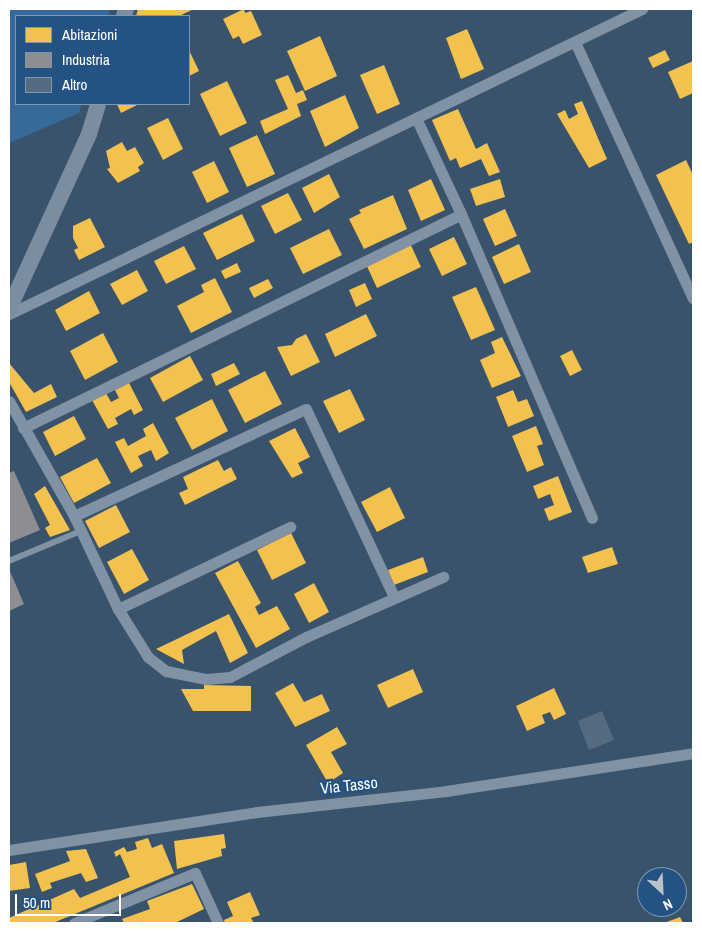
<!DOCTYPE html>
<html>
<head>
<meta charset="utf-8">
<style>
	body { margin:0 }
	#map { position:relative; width:702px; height:932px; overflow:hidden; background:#3a536d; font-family:"Archivo Narrow",sans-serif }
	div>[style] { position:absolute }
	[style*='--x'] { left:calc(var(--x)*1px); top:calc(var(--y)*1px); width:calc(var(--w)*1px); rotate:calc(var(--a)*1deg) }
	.green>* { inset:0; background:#386a99 }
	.homes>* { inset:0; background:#f2c14e }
	.industry>* { inset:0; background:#8d8d92 }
	.building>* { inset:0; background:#576b80 }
	.lane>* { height:5.5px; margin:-2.75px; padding:0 2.75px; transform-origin:2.75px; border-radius:2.75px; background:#8092a3 }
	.street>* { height:11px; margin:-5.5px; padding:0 5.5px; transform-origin:5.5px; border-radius:5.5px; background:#8092a3 }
	.secondary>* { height:16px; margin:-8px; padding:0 8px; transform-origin:8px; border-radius:8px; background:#7b8d9f }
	span { translate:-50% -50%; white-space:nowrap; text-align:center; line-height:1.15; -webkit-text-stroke:5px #245383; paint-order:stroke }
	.street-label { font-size:16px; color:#fff }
	.frame { position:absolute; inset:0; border:10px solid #fff; pointer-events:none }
	.legend { position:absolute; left:15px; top:15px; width:175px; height:90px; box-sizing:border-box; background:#245383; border:1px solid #7c98b5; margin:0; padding:6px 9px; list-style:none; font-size:15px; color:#fff }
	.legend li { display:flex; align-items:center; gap:10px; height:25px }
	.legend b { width:25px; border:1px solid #7c98b5 }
	.north { position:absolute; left:637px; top:867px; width:50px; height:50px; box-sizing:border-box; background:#245383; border:1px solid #7c98b5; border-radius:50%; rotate:155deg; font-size:14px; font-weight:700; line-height:20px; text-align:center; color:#fff }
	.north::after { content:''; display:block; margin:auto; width:18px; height:22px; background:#bac3cc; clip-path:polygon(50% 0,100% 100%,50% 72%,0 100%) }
	.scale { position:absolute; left:15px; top:894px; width:106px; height:22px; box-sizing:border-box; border:2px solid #fff; border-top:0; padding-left:6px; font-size:15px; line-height:18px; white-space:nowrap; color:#fff; -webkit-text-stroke:4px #245383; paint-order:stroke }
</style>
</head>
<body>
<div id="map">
	<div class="green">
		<div style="clip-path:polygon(9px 9px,110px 9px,108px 16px,16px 16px,16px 104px,81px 104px,79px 113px,9px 143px)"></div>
	</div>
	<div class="homes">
		<div style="clip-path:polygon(138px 9px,194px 9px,179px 16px,136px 16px)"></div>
		<div style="clip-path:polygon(244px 9px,245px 13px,251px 11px,262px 35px,243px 44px,239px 36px,233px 39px,223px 19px)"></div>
		<div style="clip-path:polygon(467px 29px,484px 69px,461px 79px,446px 38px)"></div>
		<div style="clip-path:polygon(320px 36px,337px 76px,305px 91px,287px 51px)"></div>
		<div style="clip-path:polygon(189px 50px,199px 71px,189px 76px)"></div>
		<div style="clip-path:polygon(665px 50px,670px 60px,653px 68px,648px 58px)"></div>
		<div style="clip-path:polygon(693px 61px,693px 93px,680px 99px,668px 72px)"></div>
		<div style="clip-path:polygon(384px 65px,400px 104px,377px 114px,360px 75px)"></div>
		<div style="clip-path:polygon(288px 75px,296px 93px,303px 90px,307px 100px,297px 104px,301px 116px,265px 134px,260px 121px,288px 109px,275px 80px)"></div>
		<div style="clip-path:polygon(227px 81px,247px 123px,220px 136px,200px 94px)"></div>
		<div style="clip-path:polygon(345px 95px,359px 128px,325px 147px,310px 111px)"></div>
		<div style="clip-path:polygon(582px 101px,607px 159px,589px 168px,557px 114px,565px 110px,569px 119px,578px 114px,574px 104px)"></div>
		<div style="clip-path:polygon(117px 104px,139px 104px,121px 113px)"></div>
		<div style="clip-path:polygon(458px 109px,476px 149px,487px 143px,500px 172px,489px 176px,481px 159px,460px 168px,456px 158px,450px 161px,432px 120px)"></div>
		<div style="clip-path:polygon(168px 118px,183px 149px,163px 160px,147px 128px)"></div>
		<div style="clip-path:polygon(257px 135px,275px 174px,247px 187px,229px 148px)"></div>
		<div style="clip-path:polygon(122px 142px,127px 151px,135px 147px,144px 163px,138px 167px,140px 171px,118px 183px,107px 169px,110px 168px,106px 151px)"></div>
		<div style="clip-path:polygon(686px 160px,693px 175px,693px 242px,689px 244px,656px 175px)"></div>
		<div style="clip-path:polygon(214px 161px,229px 192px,207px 203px,192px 172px)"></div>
		<div style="clip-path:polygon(329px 174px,340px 197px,314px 213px,302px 188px)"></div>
		<div style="clip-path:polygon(431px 179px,445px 210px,421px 221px,408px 190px)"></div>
		<div style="clip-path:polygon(500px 179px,505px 197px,476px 206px,470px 189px)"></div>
		<div style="clip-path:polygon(288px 193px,302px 220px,275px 234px,261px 206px)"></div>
		<div style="clip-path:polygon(393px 195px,407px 229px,364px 249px,349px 219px,361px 213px,359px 210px)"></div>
		<div style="clip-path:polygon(505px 209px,517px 236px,495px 246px,483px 219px)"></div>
		<div style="clip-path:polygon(242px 214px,255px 241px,217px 260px,203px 233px)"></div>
		<div style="clip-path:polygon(90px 218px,105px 247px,79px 260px,74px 250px,78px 248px,73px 238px,73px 226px)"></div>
		<div style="clip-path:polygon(329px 229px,342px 255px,303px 274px,290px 248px)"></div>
		<div style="clip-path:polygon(454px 237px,467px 264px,442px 276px,429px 249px)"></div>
		<div style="clip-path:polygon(409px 241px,421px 267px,377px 288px,365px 262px)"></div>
		<div style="clip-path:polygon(519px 244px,531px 272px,504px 284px,492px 257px)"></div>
		<div style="clip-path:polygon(184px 246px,196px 269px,166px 284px,154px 261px)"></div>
		<div style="clip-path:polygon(237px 263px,241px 272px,225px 279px,221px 271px)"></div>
		<div style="clip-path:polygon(137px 270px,148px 291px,122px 305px,110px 284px)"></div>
		<div style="clip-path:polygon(215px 278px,232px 312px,191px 333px,177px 306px,204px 292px,201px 285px)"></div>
		<div style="clip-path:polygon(268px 279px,273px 288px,254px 298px,249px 288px)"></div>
		<div style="clip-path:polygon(365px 283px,372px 299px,356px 307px,349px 290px)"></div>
		<div style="clip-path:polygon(476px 287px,495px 330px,471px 340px,452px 297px)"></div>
		<div style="clip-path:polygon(89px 291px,100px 313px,66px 331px,55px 310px)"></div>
		<div style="clip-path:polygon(366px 314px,377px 336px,335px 357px,325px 334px)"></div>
		<div style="clip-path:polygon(103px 333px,118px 362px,85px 380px,70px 351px)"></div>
		<div style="clip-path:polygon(306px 334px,320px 362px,291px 376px,277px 347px,292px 345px,296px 339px)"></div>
		<div style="clip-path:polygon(502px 337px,521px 376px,492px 388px,480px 360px,495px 353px,491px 342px)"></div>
		<div style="clip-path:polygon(572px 350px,582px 370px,570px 376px,560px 356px)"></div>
		<div style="clip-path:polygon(190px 356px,203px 380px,163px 402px,150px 378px)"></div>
		<div style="clip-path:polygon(9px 363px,34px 393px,51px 384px,57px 397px,26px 412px,9px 382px)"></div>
		<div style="clip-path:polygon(234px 363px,240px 374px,216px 386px,211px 374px)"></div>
		<div style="clip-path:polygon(265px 371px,282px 404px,245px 423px,228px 390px)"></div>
		<div style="clip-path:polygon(129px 383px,143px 410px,134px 415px,131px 409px,115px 418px,118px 424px,108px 429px,92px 400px,106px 393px,111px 402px,119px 398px,115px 390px)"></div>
		<div style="clip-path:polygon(350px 389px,365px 420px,339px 433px,323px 401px)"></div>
		<div style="clip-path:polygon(513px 390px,518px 402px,527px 399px,534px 416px,508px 427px,496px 397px)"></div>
		<div style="clip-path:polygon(212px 399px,228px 431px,192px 450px,175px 418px)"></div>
		<div style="clip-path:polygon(74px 416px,86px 439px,55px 456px,43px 432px)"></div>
		<div style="clip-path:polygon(153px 423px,169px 453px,156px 461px,151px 450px,138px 456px,143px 466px,131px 473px,115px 442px,124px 438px,128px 446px,146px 436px,143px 429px)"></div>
		<div style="clip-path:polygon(536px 426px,543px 444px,537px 446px,544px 465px,527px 472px,512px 436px)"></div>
		<div style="clip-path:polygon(295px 428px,310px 457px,298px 463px,303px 473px,292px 478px,269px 441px)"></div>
		<div style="clip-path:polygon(97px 458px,111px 483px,74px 503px,60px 477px)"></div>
		<div style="clip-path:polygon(218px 460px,224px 471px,231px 467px,237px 479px,185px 505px,179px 493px,188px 489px,183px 477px)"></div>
		<div style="clip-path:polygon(558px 476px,572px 512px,549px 521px,544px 509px,554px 505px,550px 494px,538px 499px,533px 486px)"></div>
		<div style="clip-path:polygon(45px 486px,70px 530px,50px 537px,45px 528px,50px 525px,34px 494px)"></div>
		<div style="clip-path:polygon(390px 487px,405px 518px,377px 532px,361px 502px)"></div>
		<div style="clip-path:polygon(116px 505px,130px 532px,99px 548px,85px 521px)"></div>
		<div style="clip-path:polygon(291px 533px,306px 563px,272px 580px,257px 550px)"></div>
		<div style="clip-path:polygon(612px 547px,618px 564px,588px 573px,582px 557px)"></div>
		<div style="clip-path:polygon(132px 549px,149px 580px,124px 594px,107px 562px)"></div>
		<div style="clip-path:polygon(423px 557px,428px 572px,394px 585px,388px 570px)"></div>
		<div style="clip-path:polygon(238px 561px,261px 603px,255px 607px,259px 615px,277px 606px,290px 629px,256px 648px,215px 573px)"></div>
		<div style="clip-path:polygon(314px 583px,329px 612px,309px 623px,294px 594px)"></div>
		<div style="clip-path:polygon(229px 614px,248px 653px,230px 663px,216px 631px,182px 650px,184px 664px,156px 649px)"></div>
		<div style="clip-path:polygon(413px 669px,423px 692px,388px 708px,377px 685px)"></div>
		<div style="clip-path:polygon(293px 683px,304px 702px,322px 694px,330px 711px,295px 727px,275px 693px)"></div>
		<div style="clip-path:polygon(204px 685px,251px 686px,251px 711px,193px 711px,181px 689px,204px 689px)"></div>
		<div style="clip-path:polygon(554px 688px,566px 714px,554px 720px,550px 712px,542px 715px,545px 723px,527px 731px,516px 706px)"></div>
		<div style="clip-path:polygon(337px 727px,347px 744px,331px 752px,343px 773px,328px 783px,306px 745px)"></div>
		<div style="clip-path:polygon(224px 834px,226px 848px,221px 849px,222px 856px,177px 869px,174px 841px)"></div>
		<div style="clip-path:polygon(148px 838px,152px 848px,162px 844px,174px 873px,53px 923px,9px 923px,9px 918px,74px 889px,80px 898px,130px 877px,120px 854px,116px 857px,114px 852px,124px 847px,127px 852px,137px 849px,135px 842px)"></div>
		<div style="clip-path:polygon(86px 849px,98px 878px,86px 882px,81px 873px,50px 883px,52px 888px,42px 892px,35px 874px,70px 861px,66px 851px)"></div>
		<div style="clip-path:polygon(26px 862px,30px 888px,9px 891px,9px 865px)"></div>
		<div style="clip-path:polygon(192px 884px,204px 909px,175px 923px,124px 923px,122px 919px,150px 909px,147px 901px)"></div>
		<div style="clip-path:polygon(250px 892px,260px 915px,251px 918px,254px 923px,225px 923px,224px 920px,233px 916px,227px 902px)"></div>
		<div style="clip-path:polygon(680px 917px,683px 923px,664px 923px)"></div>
	</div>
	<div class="industry">
		<div style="clip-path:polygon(14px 471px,40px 530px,9px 543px,9px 473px)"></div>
		<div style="clip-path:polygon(9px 569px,24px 604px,9px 611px)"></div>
	</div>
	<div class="building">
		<div style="clip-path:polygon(602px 711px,614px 740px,589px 750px,578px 721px)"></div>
	</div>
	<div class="lane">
		<div style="--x:9;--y:561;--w:78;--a:-22.6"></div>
	</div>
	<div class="street">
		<div style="--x:575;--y:42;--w:282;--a:65.3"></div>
		<div style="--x:417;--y:120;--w:104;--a:64.9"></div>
		<div style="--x:461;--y:214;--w:331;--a:66.7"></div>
		<div style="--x:9;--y:314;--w:703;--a:-25.73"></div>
		<div style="--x:9;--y:401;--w:132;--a:60.5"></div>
		<div style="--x:74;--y:516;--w:103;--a:64.7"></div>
		<div style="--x:118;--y:609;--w:57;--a:58"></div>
		<div style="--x:148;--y:657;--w:23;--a:38"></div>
		<div style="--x:166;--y:671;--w:41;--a:11.3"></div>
		<div style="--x:206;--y:679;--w:24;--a:-5"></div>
		<div style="--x:230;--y:677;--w:86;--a:-27.8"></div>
		<div style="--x:306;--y:637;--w:150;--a:-23.7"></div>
		<div style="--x:23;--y:428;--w:487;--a:-26"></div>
		<div style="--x:74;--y:516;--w:255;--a:-24.8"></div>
		<div style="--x:306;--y:409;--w:208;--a:64.9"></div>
		<div style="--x:118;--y:609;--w:191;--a:-25.5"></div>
		<div style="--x:9;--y:850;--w:251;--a:-8.7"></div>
		<div style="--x:257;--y:812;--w:190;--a:-6.3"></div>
		<div style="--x:446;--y:791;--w:250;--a:-8.7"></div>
		<div style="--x:74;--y:923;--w:131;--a:-22.5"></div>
		<div style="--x:195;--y:873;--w:55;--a:65.3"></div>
	</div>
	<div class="secondary">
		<div style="--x:124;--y:16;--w:7;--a:-74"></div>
		<div style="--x:9;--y:309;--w:192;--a:-65.4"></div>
		<div style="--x:89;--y:134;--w:31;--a:-73"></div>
	</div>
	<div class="street-label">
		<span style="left:349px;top:785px;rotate:-6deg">Via Tasso</span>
	</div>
	<div class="frame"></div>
	<ul class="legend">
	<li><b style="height:14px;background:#f2c14e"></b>Abitazioni</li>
	<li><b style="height:14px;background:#8d8d92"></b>Industria</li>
	<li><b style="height:14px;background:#576b80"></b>Altro</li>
	</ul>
	<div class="north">N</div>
	<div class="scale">50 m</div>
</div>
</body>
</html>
